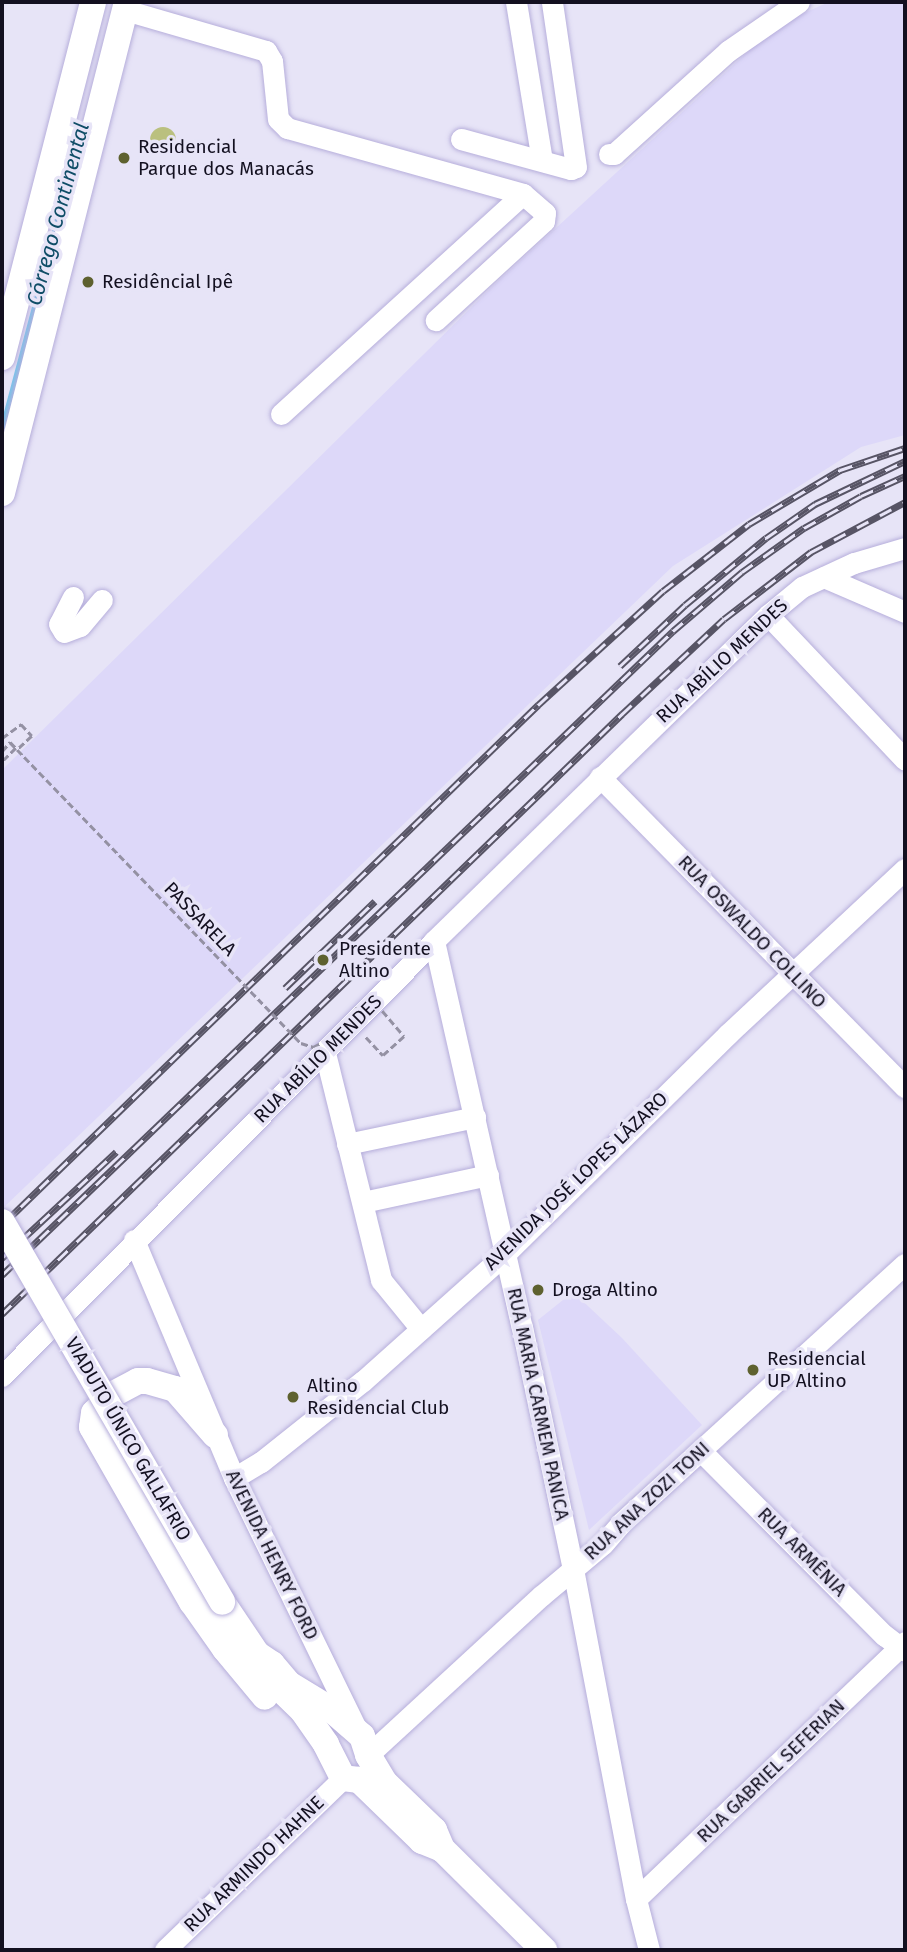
<!DOCTYPE html>
<html>
<head>
<meta charset="utf-8">
<style>
	body { margin:0 }
	#map { position:relative; width:907px; height:1952px; overflow:hidden; background:#e7e4f7; font-family:"Fira Sans",sans-serif }
	div>[style] { position:absolute }
	[style*='--x'] { left:calc(var(--x)*1px); top:calc(var(--y)*1px); width:calc(var(--w)*1px); rotate:calc(var(--a)*1deg) }
	.built>* { inset:0; background:#ddd8f9 }
	.green>* { inset:0; background:#bac07f }
	.round { border-radius:50% }
	.stream>* { height:4.5px; margin:-2.25px; padding:0 2.25px; transform-origin:2.25px; border-radius:2.25px; background:#78c3ea }
	.path>* { height:2.5px; margin-top:-1.25px; transform-origin:0; background:repeating-linear-gradient(90deg,#9491a3 0 7px,transparent 0 10.5px) }
	.roads { filter:drop-shadow(0 0 2px #b6aedb) drop-shadow(0 0 2px #b6aedb) }
	.minor>* { height:21px; margin:-10.5px; padding:0 10.5px; transform-origin:10.5px; border-radius:10.5px; background:#fff }
	.major>* { height:26px; margin:-13px; padding:0 13px; transform-origin:13px; border-radius:13px; background:#fff }
	.rail>* { height:7px; margin-top:-3.5px; transform-origin:0; background:repeating-linear-gradient(90deg,#e7e4f7 0 13px,#575465 0 26px); box-sizing:border-box; border-block:2px solid #575465 }
	.path-bridge>* { height:2.5px; margin-top:-1.25px; transform-origin:0; background:repeating-linear-gradient(90deg,#9491a3 0 7px,transparent 0 10.5px) }
	.bridges { filter:drop-shadow(0 0 2px #b6aedb) drop-shadow(0 0 2px #b6aedb) }
	.major-bridge>* { height:26px; margin:-13px; padding:0 13px; transform-origin:13px; border-radius:13px; background:#fff }
	.dots>* { width:19px; height:19px; translate:-50% -50%; box-sizing:border-box; border:4px solid #e7e4f7; border-radius:50% }
	span { translate:-50% -50%; white-space:nowrap; text-align:center; line-height:1.15; -webkit-text-stroke:7px #e7e4f7; paint-order:stroke }
	.poi-label { font-size:19px; color:#131020 }
	.left { translate:0 -50%; text-align:left }
	.street-label { font-size:19px; color:#131020 }
	.water-label { font-size:21px; color:#0f4d67; font-style:italic }
	.frame { position:absolute; inset:0; border:4px solid #131020; pointer-events:none }
</style>
</head>
<body>
<div id="map">
	<div class="built">
		<div style="clip-path:polygon(829px 2px,905px 2px,905px 435px,861px 447px,673px 566px,2px 1209px,2px 770px,494px 285px,777px 25px)"></div>
		<div style="clip-path:polygon(573px 1292px,622px 1338px,702px 1425px,589px 1530px,538px 1320px)"></div>
	</div>
	<div class="green">
		<div class="round" style="left:150px;top:127px;width:26px;height:26px"></div>
	</div>
	<div class="stream">
		<div style="--x:2;--y:427;--w:306;--a:-75.1"></div>
	</div>
	<div class="path">
		<div style="--x:2;--y:738;--w:24;--a:-36"></div>
		<div style="--x:21;--y:724;--w:16;--a:47"></div>
		<div style="--x:32;--y:736;--w:21;--a:137"></div>
		<div style="--x:2;--y:751;--w:12;--a:-48"></div>
		<div style="--x:10;--y:742;--w:8;--a:45"></div>
		<div style="--x:16;--y:748;--w:20;--a:135"></div>
		<div style="--x:366;--y:1037;--w:25;--a:47"></div>
		<div style="--x:383;--y:1055;--w:28;--a:-42"></div>
	</div>
	<div class="roads">
		<div class="minor">
			<div style="--x:516;--y:2;--w:160;--a:80.7"></div>
			<div style="--x:125;--y:10;--w:147;--a:16.2"></div>
			<div style="--x:266;--y:51;--w:12;--a:59"></div>
			<div style="--x:272;--y:61;--w:58;--a:84.1"></div>
			<div style="--x:278;--y:119;--w:13;--a:45"></div>
			<div style="--x:287;--y:128;--w:245;--a:15.6"></div>
			<div style="--x:461;--y:139;--w:114;--a:15.3"></div>
			<div style="--x:571;--y:169;--w:5;--a:-22"></div>
			<div style="--x:576;--y:167;--w:167;--a:-98.3"></div>
			<div style="--x:609;--y:154;--w:5;--a:0"></div>
			<div style="--x:614;--y:154;--w:154;--a:-42.1"></div>
			<div style="--x:728;--y:51;--w:86;--a:-34.6"></div>
			<div style="--x:281;--y:414;--w:327;--a:-42.3"></div>
			<div style="--x:523;--y:194;--w:29;--a:41"></div>
			<div style="--x:545;--y:213;--w:8;--a:97"></div>
			<div style="--x:544;--y:221;--w:147;--a:137.5"></div>
			<div style="--x:824;--y:577;--w:88;--a:23.4"></div>
			<div style="--x:73;--y:597;--w:30;--a:117"></div>
			<div style="--x:59;--y:624;--w:9;--a:58"></div>
			<div style="--x:64;--y:632;--w:17;--a:-21"></div>
			<div style="--x:80;--y:626;--w:34;--a:-50"></div>
			<div style="--x:768;--y:615;--w:199;--a:46.6"></div>
			<div style="--x:600;--y:777;--w:435;--a:45.5"></div>
			<div style="--x:434;--y:941;--w:396;--a:77.2"></div>
			<div style="--x:522;--y:1327;--w:247;--a:78.1"></div>
			<div style="--x:573;--y:1569;--w:336;--a:79.2"></div>
			<div style="--x:636;--y:1899;--w:53;--a:75.7"></div>
			<div style="--x:325;--y:1053;--w:234;--a:76.1"></div>
			<div style="--x:381;--y:1280;--w:63;--a:50.8"></div>
			<div style="--x:347;--y:1144;--w:131;--a:-11.9"></div>
			<div style="--x:363;--y:1202;--w:128;--a:-12.2"></div>
			<div style="--x:134;--y:1240;--w:258;--a:67.2"></div>
			<div style="--x:234;--y:1478;--w:278;--a:64"></div>
			<div style="--x:2;--y:1376;--w:613;--a:-45.2"></div>
			<div style="--x:434;--y:941;--w:467;--a:-44.3"></div>
			<div style="--x:768;--y:615;--w:44;--a:-39.5"></div>
			<div style="--x:802;--y:587;--w:57;--a:-24.8"></div>
			<div style="--x:854;--y:563;--w:53;--a:-16.4"></div>
			<div style="--x:701;--y:1451;--w:260;--a:45.2"></div>
			<div style="--x:884;--y:1635;--w:26;--a:37"></div>
			<div style="--x:234;--y:1478;--w:31;--a:-31"></div>
			<div style="--x:261;--y:1462;--w:130;--a:-38.5"></div>
			<div style="--x:363;--y:1381;--w:192;--a:-41.8"></div>
			<div style="--x:506;--y:1253;--w:312;--a:-44.6"></div>
			<div style="--x:728;--y:1034;--w:242;--a:-43"></div>
			<div style="--x:368;--y:1755;--w:235;--a:-42.6"></div>
			<div style="--x:541;--y:1596;--w:81;--a:-40"></div>
			<div style="--x:603;--y:1544;--w:28;--a:-49"></div>
			<div style="--x:621;--y:1523;--w:384;--a:-42.4"></div>
			<div style="--x:636;--y:1899;--w:372;--a:-43.7"></div>
			<div style="--x:165;--y:1950;--w:248;--a:-44"></div>
		</div>
		<div class="major">
			<div style="--x:2;--y:357;--w:366;--a:-75.6"></div>
			<div style="--x:2;--y:493;--w:507;--a:-75.72"></div>
			<div style="--x:215;--y:1435;--w:61;--a:-131"></div>
			<div style="--x:175;--y:1389;--w:29;--a:-164"></div>
			<div style="--x:147;--y:1381;--w:9;--a:180"></div>
			<div style="--x:138;--y:1381;--w:32;--a:152"></div>
			<div style="--x:110;--y:1396;--w:23;--a:133"></div>
			<div style="--x:94;--y:1413;--w:14;--a:98"></div>
			<div style="--x:92;--y:1427;--w:202;--a:60.3"></div>
			<div style="--x:192;--y:1602;--w:57;--a:54.9"></div>
			<div style="--x:225;--y:1649;--w:62;--a:50.2"></div>
			<div style="--x:222;--y:1602;--w:63;--a:56.1"></div>
			<div style="--x:257;--y:1654;--w:18;--a:34"></div>
			<div style="--x:272;--y:1664;--w:26;--a:50"></div>
			<div style="--x:289;--y:1684;--w:52;--a:31.5"></div>
			<div style="--x:333;--y:1711;--w:38;--a:41"></div>
			<div style="--x:362;--y:1736;--w:20;--a:72"></div>
			<div style="--x:368;--y:1755;--w:33;--a:59"></div>
			<div style="--x:385;--y:1783;--w:68;--a:43.8"></div>
			<div style="--x:434;--y:1830;--w:21;--a:67"></div>
			<div style="--x:442;--y:1849;--w:22;--a:-158"></div>
			<div style="--x:422;--y:1841;--w:88;--a:-135.9"></div>
			<div style="--x:359;--y:1780;--w:16;--a:-173"></div>
			<div style="--x:343;--y:1778;--w:38;--a:-117"></div>
			<div style="--x:326;--y:1744;--w:40;--a:-124.9"></div>
			<div style="--x:303;--y:1711;--w:60;--a:-135.7"></div>
			<div style="--x:260;--y:1669;--w:15;--a:-101"></div>
			<div style="--x:442;--y:1849;--w:144;--a:44.7"></div>
		</div>
	</div>
	<div class="rail">
		<div style="--x:620;--y:666;--w:89;--a:-43.2"></div>
		<div style="--x:685;--y:605;--w:105;--a:-39.6"></div>
		<div style="--x:766;--y:538;--w:60;--a:-34.8"></div>
		<div style="--x:815;--y:504;--w:100;--a:-25.5"></div>
		<div style="--x:285;--y:988;--w:125;--a:-44"></div>
		<div style="--x:2;--y:1225;--w:747;--a:-44.13"></div>
		<div style="--x:538;--y:705;--w:169;--a:-42.4"></div>
		<div style="--x:663;--y:591;--w:109;--a:-37.9"></div>
		<div style="--x:749;--y:524;--w:106;--a:-30.7"></div>
		<div style="--x:840;--y:470;--w:69;--a:-18.7"></div>
		<div style="--x:2;--y:1258;--w:156;--a:-42.9"></div>
		<div style="--x:2;--y:1275;--w:930;--a:-43.82"></div>
		<div style="--x:673;--y:631;--w:91;--a:-40.5"></div>
		<div style="--x:742;--y:572;--w:76;--a:-35.4"></div>
		<div style="--x:804;--y:528;--w:65;--a:-29.3"></div>
		<div style="--x:861;--y:496;--w:48;--a:-24.4"></div>
		<div style="--x:2;--y:1314;--w:863;--a:-44.06"></div>
		<div style="--x:622;--y:714;--w:139;--a:-43"></div>
		<div style="--x:724;--y:619;--w:110;--a:-37.6"></div>
		<div style="--x:811;--y:552;--w:106;--a:-28"></div>
	</div>
	<div class="path-bridge">
		<div style="--x:2;--y:751;--w:12;--a:-48"></div>
		<div style="--x:10;--y:742;--w:419;--a:46"></div>
		<div style="--x:301;--y:1043;--w:13;--a:18"></div>
		<div style="--x:313;--y:1047;--w:11;--a:-27"></div>
		<div style="--x:323;--y:1042;--w:66;--a:-45.6"></div>
		<div style="--x:369;--y:995;--w:54;--a:49.5"></div>
	</div>
	<div class="bridges">
		<div class="major-bridge">
			<div style="--x:2;--y:1222;--w:439;--a:59.9"></div>
		</div>
	</div>
	<div class="dots">
		<div style="left:124px;top:158px;background:#5e612f"></div>
		<div style="left:88px;top:282px;background:#5e612f"></div>
		<div style="left:323px;top:960px;background:#5e612f"></div>
		<div style="left:538px;top:1290px;background:#5e612f"></div>
		<div style="left:753px;top:1370px;background:#5e612f"></div>
		<div style="left:293px;top:1397px;background:#5e612f"></div>
	</div>
	<div class="poi-label">
		<span class="left" style="left:138px;top:158px">Residencial<br>Parque dos Manacás</span>
		<span class="left" style="left:102px;top:282px">Residêncial Ipê</span>
		<span class="left" style="left:339px;top:960px">Presidente<br>Altino</span>
		<span class="left" style="left:552px;top:1290px">Droga Altino</span>
		<span class="left" style="left:767px;top:1370px">Residencial<br>UP Altino</span>
		<span class="left" style="left:307px;top:1397px">Altino<br>Residencial Club</span>
	</div>
	<div class="street-label">
		<span style="left:722px;top:661px;rotate:-43deg">RUA ABÍLIO MENDES</span>
		<span style="left:200px;top:919px;rotate:46deg">PASSARELA</span>
		<span style="left:752px;top:932px;rotate:46deg">RUA OSWALDO COLLINO</span>
		<span style="left:318px;top:1059px;rotate:-45deg">RUA ABÍLIO MENDES</span>
		<span style="left:576px;top:1181px;rotate:-44deg">AVENIDA JOSÉ LOPES LÁZARO</span>
		<span style="left:538px;top:1404px;rotate:78deg">RUA MARIA CARMEM PANICA</span>
		<span style="left:128px;top:1439px;rotate:60deg">VIADUTO ÚNICO GALLAFRIO</span>
		<span style="left:647px;top:1501px;rotate:-43deg">RUA ANA ZOZI TONI</span>
		<span style="left:802px;top:1552px;rotate:45deg">RUA ARMÊNIA</span>
		<span style="left:272px;top:1555px;rotate:64deg">AVENIDA HENRY FORD</span>
		<span style="left:771px;top:1771px;rotate:-44deg">RUA GABRIEL SEFERIAN</span>
		<span style="left:254px;top:1864px;rotate:-44deg">RUA ARMINDO HAHNE</span>
	</div>
	<div class="water-label">
		<span style="left:58px;top:214px;rotate:-75deg">Córrego Continental</span>
	</div>
	<div class="frame"></div>
</div>
</body>
</html>
